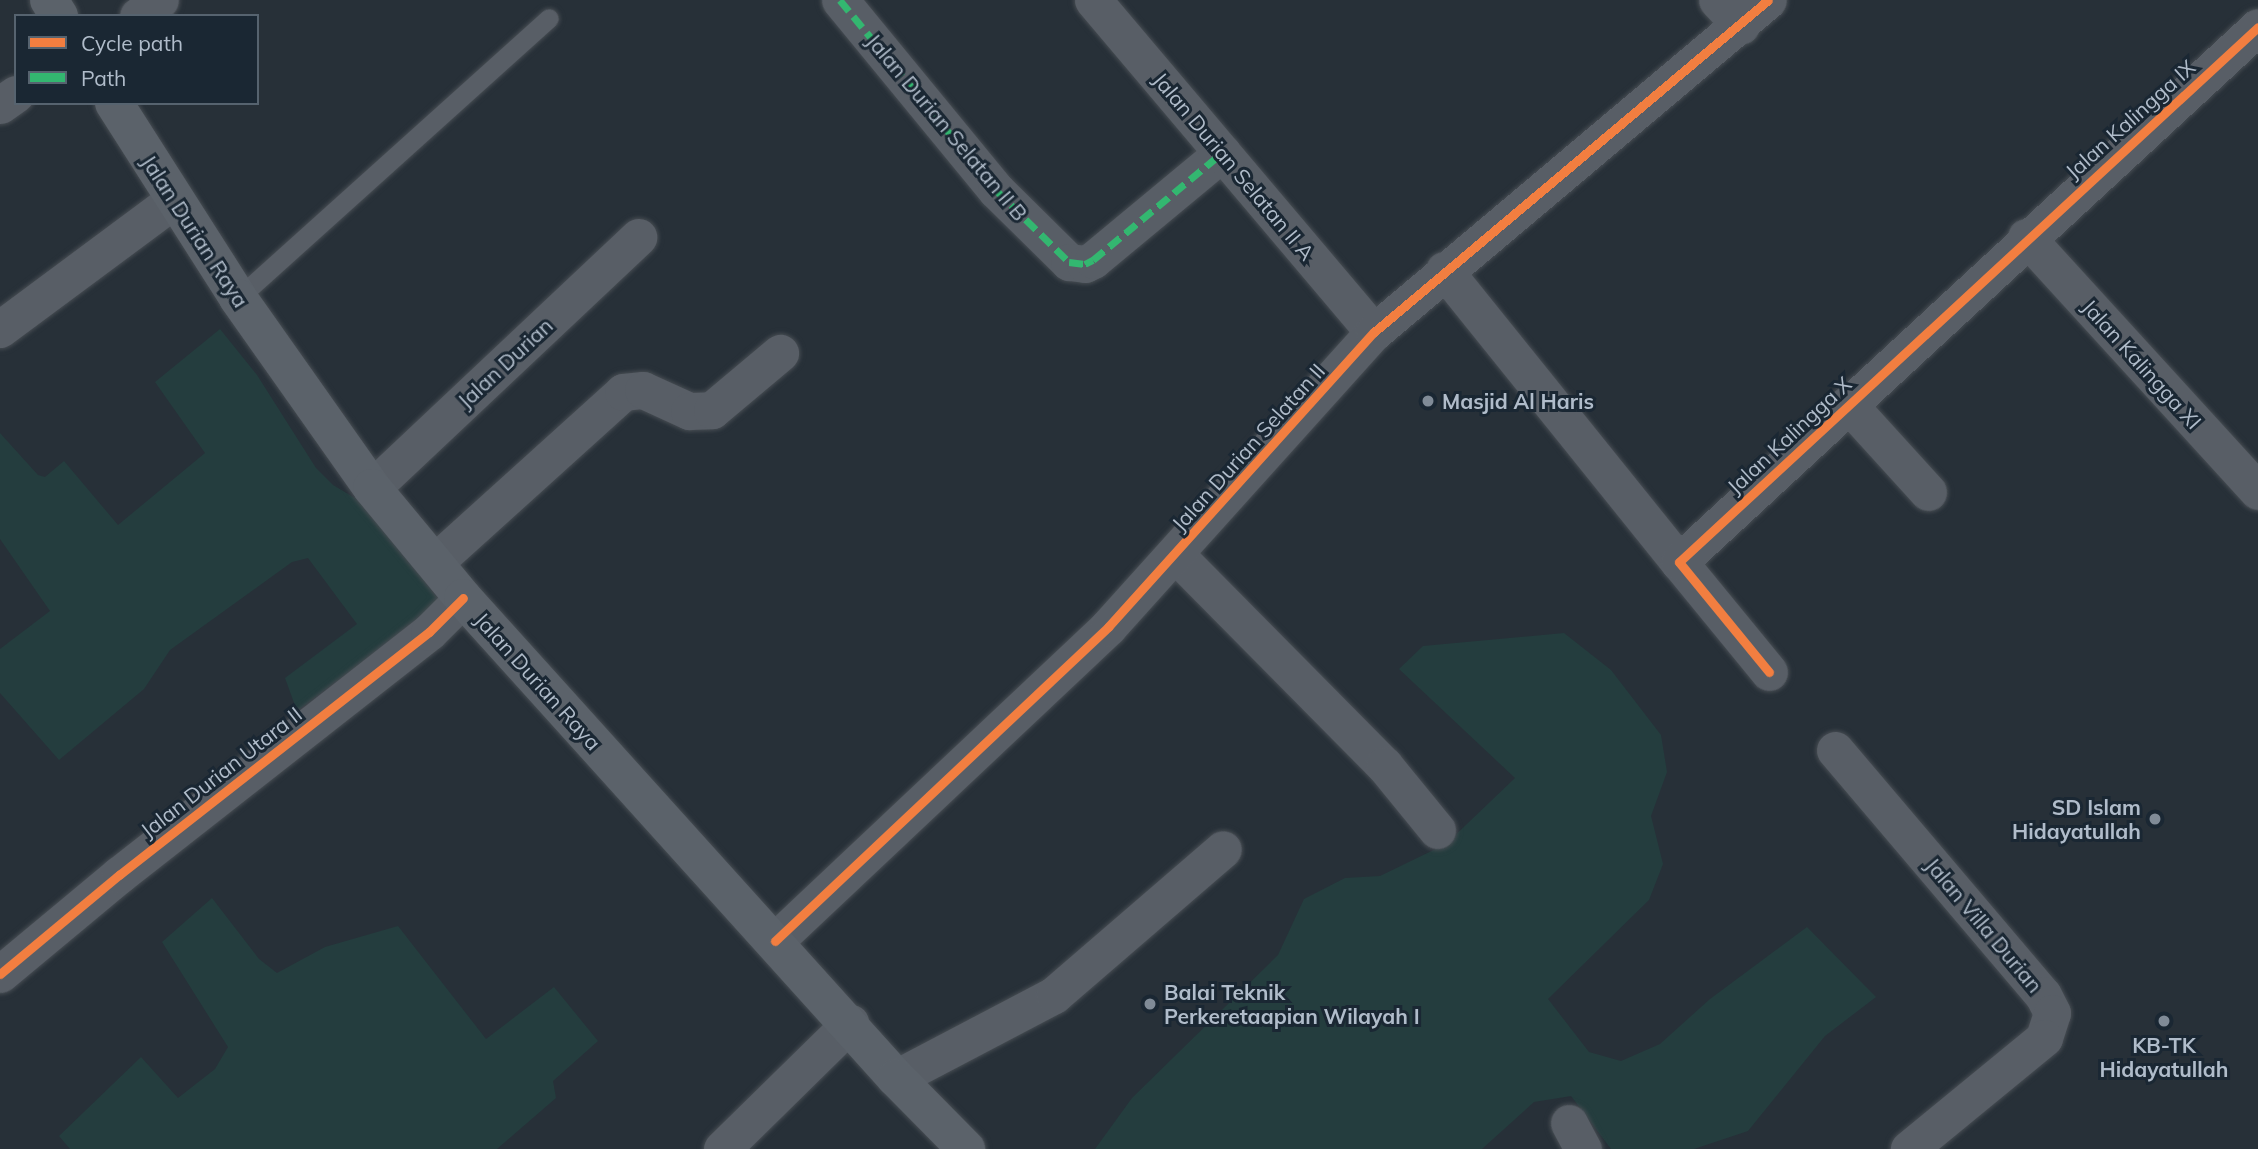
<!DOCTYPE html>
<html>
<head>
<meta charset="utf-8">
<style>
	body { margin:0 }
	#map { position:relative; width:2258px; height:1149px; overflow:hidden; background:#273038; font-family:Mulish,sans-serif }
	div>[style] { position:absolute }
	[style*='--x'] { left:calc(var(--x)*1px); top:calc(var(--y)*1px); width:calc(var(--w)*1px); rotate:calc(var(--a)*1deg) }
	.green>* { inset:0; background:#243d3e }
	.roads { filter:drop-shadow(0 0 2px #464c52) drop-shadow(0 0 2px #464c52) }
	.lane>* { height:19px; margin:-9.5px; padding:0 9.5px; transform-origin:9.5px; border-radius:9.5px; background:#585e66 }
	.street>* { height:37px; margin:-18.5px; padding:0 18.5px; transform-origin:18.5px; border-radius:18.5px; background:#585e66 }
	.secondary>* { height:38px; margin:-19px; padding:0 19px; transform-origin:19px; border-radius:19px; background:#5b626a }
	.quiet>* { height:7px; margin-top:-3.5px; transform-origin:0; background:repeating-linear-gradient(90deg,#33b770 0 14px,transparent 0 21px) }
	.cycleway>* { height:9px; margin:-4.5px; padding:0 4.5px; transform-origin:4.5px; border-radius:4.5px; background:#f27e40 }
	.dots>* { width:19px; height:19px; translate:-50% -50%; box-sizing:border-box; border:4px solid #1a2733; border-radius:50% }
	span { translate:-50% -50%; white-space:nowrap; text-align:center; line-height:1.15; -webkit-text-stroke:6px #1a2733; paint-order:stroke }
	.street-label { font-size:21px; color:#b0bcca }
	.poi-label { font-size:21px; color:#b0bcca; font-weight:700 }
	.left { translate:0 -50%; text-align:left }
	.right { translate:-100% -50%; text-align:right }
	.legend { position:absolute; left:14px; top:14px; width:245px; height:91px; box-sizing:border-box; background:#1a2733; border:2px solid #56636f; margin:0; padding:9px 12px; list-style:none; font-size:21px; color:#b0bcca }
	.legend li { display:flex; align-items:center; gap:14px; height:35px }
	.legend b { width:35px; border:2px solid #56636f }
</style>
</head>
<body>
<div id="map">
	<div class="green">
		<div style="clip-path:polygon(220px 329px,257px 375px,316px 468px,333px 485px,370px 507px,441px 603px,297px 711px,285px 678px,357px 624px,308px 558px,292px 562px,170px 650px,144px 689px,59px 760px,0 693px,0 649px,50px 611px,0 539px,0 433px,38px 475px,45px 477px,64px 461px,118px 525px,205px 453px,155px 382px)"></div>
		<div style="clip-path:polygon(1564px 633px,1611px 670px,1661px 735px,1667px 772px,1651px 816px,1663px 864px,1649px 900px,1548px 999px,1589px 1052px,1621px 1061px,1660px 1044px,1710px 999px,1807px 927px,1876px 997px,1825px 1036px,1748px 1131px,1694px 1149px,1611px 1149px,1571px 1096px,1534px 1102px,1482px 1149px,1095px 1149px,1132px 1098px,1278px 955px,1304px 899px,1345px 878px,1380px 876px,1446px 844px,1515px 778px,1399px 669px,1423px 646px)"></div>
		<div style="clip-path:polygon(212px 898px,259px 959px,277px 973px,325px 947px,398px 926px,486px 1039px,554px 987px,598px 1041px,553px 1081px,556px 1098px,497px 1149px,70px 1149px,59px 1136px,141px 1057px,178px 1098px,215px 1069px,228px 1047px,162px 942px)"></div>
	</div>
	<div class="roads">
		<div class="lane">
			<div style="--x:238;--y:298;--w:418;--a:-42"></div>
		</div>
		<div class="street">
			<div style="--x:840;--y:0;--w:246;--a:50.6"></div>
			<div style="--x:996;--y:190;--w:103;--a:44.6"></div>
			<div style="--x:1069;--y:262;--w:16;--a:7"></div>
			<div style="--x:1085;--y:264;--w:9;--a:-27"></div>
			<div style="--x:1093;--y:260;--w:168;--a:-39.7"></div>
			<div style="--x:1093;--y:0;--w:435;--a:49.8"></div>
			<div style="--x:1717;--y:0;--w:35;--a:47"></div>
			<div style="--x:138;--y:16;--w:27;--a:-36"></div>
			<div style="--x:0;--y:105;--w:19;--a:-35"></div>
			<div style="--x:2026;--y:237;--w:344;--a:47.6"></div>
			<div style="--x:1444;--y:270;--w:375;--a:51.2"></div>
			<div style="--x:0;--y:329;--w:217;--a:-36.6"></div>
			<div style="--x:1848;--y:404;--w:119;--a:47.7"></div>
			<div style="--x:372;--y:488;--w:366;--a:-43.3"></div>
			<div style="--x:1175;--y:554;--w:297;--a:45.3"></div>
			<div style="--x:1384;--y:765;--w:84;--a:50.8"></div>
			<div style="--x:434;--y:563;--w:255;--a:-42.1"></div>
			<div style="--x:623;--y:392;--w:20;--a:-6"></div>
			<div style="--x:643;--y:390;--w:51;--a:24.5"></div>
			<div style="--x:689;--y:411;--w:23;--a:-2"></div>
			<div style="--x:712;--y:410;--w:89;--a:-40"></div>
			<div style="--x:1769;--y:672;--w:142;--a:-129.3"></div>
			<div style="--x:1679;--y:562;--w:788;--a:-42.74"></div>
			<div style="--x:1835;--y:750;--w:321;--a:49.7"></div>
			<div style="--x:2043;--y:995;--w:20;--a:63"></div>
			<div style="--x:2052;--y:1013;--w:26;--a:108"></div>
			<div style="--x:2044;--y:1038;--w:175;--a:140.6"></div>
			<div style="--x:775;--y:941;--w:458;--a:-43.3"></div>
			<div style="--x:1108;--y:627;--w:397;--a:-48"></div>
			<div style="--x:1374;--y:332;--w:515;--a:-40.12"></div>
			<div style="--x:0;--y:974;--w:155;--a:-39.8"></div>
			<div style="--x:119;--y:875;--w:394;--a:-38.1"></div>
			<div style="--x:429;--y:632;--w:48;--a:-45"></div>
			<div style="--x:896;--y:1078;--w:178;--a:-27.7"></div>
			<div style="--x:1054;--y:995;--w:223;--a:-40.8"></div>
			<div style="--x:1569;--y:1123;--w:30;--a:62"></div>
			<div style="--x:722;--y:1149;--w:180;--a:-44.5"></div>
		</div>
		<div class="secondary">
			<div style="--x:49;--y:0;--w:19;--a:58"></div>
			<div style="--x:114;--y:103;--w:231;--a:57.5"></div>
			<div style="--x:238;--y:298;--w:232;--a:54.8"></div>
			<div style="--x:372;--y:488;--w:143;--a:50.4"></div>
			<div style="--x:463;--y:598;--w:646;--a:47.95"></div>
			<div style="--x:896;--y:1078;--w:100;--a:45.4"></div>
		</div>
	</div>
	<div class="quiet">
		<div style="--x:840;--y:0;--w:246;--a:50.6"></div>
		<div style="--x:996;--y:190;--w:103;--a:44.6"></div>
		<div style="--x:1069;--y:262;--w:16;--a:7"></div>
		<div style="--x:1085;--y:264;--w:9;--a:-27"></div>
		<div style="--x:1093;--y:260;--w:168;--a:-39.7"></div>
	</div>
	<div class="cycleway">
		<div style="--x:1769;--y:672;--w:142;--a:-129.3"></div>
		<div style="--x:1679;--y:562;--w:788;--a:-42.74"></div>
		<div style="--x:775;--y:941;--w:458;--a:-43.3"></div>
		<div style="--x:1108;--y:627;--w:397;--a:-48"></div>
		<div style="--x:1374;--y:332;--w:515;--a:-40.12"></div>
		<div style="--x:0;--y:974;--w:155;--a:-39.8"></div>
		<div style="--x:119;--y:875;--w:394;--a:-38.1"></div>
		<div style="--x:429;--y:632;--w:48;--a:-45"></div>
	</div>
	<div class="dots">
		<div style="left:1428px;top:401px;background:#808b97"></div>
		<div style="left:2155px;top:819px;background:#808b97"></div>
		<div style="left:1150px;top:1004px;background:#808b97"></div>
		<div style="left:2164px;top:1021px;background:#808b97"></div>
	</div>
	<div class="street-label">
		<span style="left:2130px;top:119px;rotate:-42deg">Jalan Kalingga IX</span>
		<span style="left:947px;top:127px;rotate:50deg">Jalan Durian Selatan II B</span>
		<span style="left:1234px;top:166px;rotate:50deg">Jalan Durian Selatan II A</span>
		<span style="left:195px;top:231px;rotate:57deg">Jalan Durian Raya</span>
		<span style="left:505px;top:363px;rotate:-43deg">Jalan Durian</span>
		<span style="left:2142px;top:364px;rotate:48deg">Jalan Kalingga XI</span>
		<span style="left:1789px;top:435px;rotate:-43deg">Jalan Kalingga X</span>
		<span style="left:1248px;top:447px;rotate:-48deg">Jalan Durian Selatan II</span>
		<span style="left:538px;top:681px;rotate:48deg">Jalan Durian Raya</span>
		<span style="left:221px;top:772px;rotate:-38deg">Jalan Durian Utara II</span>
		<span style="left:1984px;top:925px;rotate:50deg">Jalan Villa Durian</span>
	</div>
	<div class="poi-label">
		<span class="left" style="left:1442px;top:401px">Masjid Al Haris</span>
		<span class="right" style="left:2141px;top:819px">SD Islam<br>Hidayatullah</span>
		<span class="left" style="left:1164px;top:1004px">Balai Teknik<br>Perkeretaapian Wilayah I</span>
		<span style="left:2164px;top:1057px">KB-TK<br>Hidayatullah</span>
	</div>
	<ul class="legend">
	<li><b style="height:9px;background:#f27e40"></b>Cycle path</li>
	<li><b style="height:9px;background:#33b770"></b>Path</li>
	</ul>
</div>
</body>
</html>
